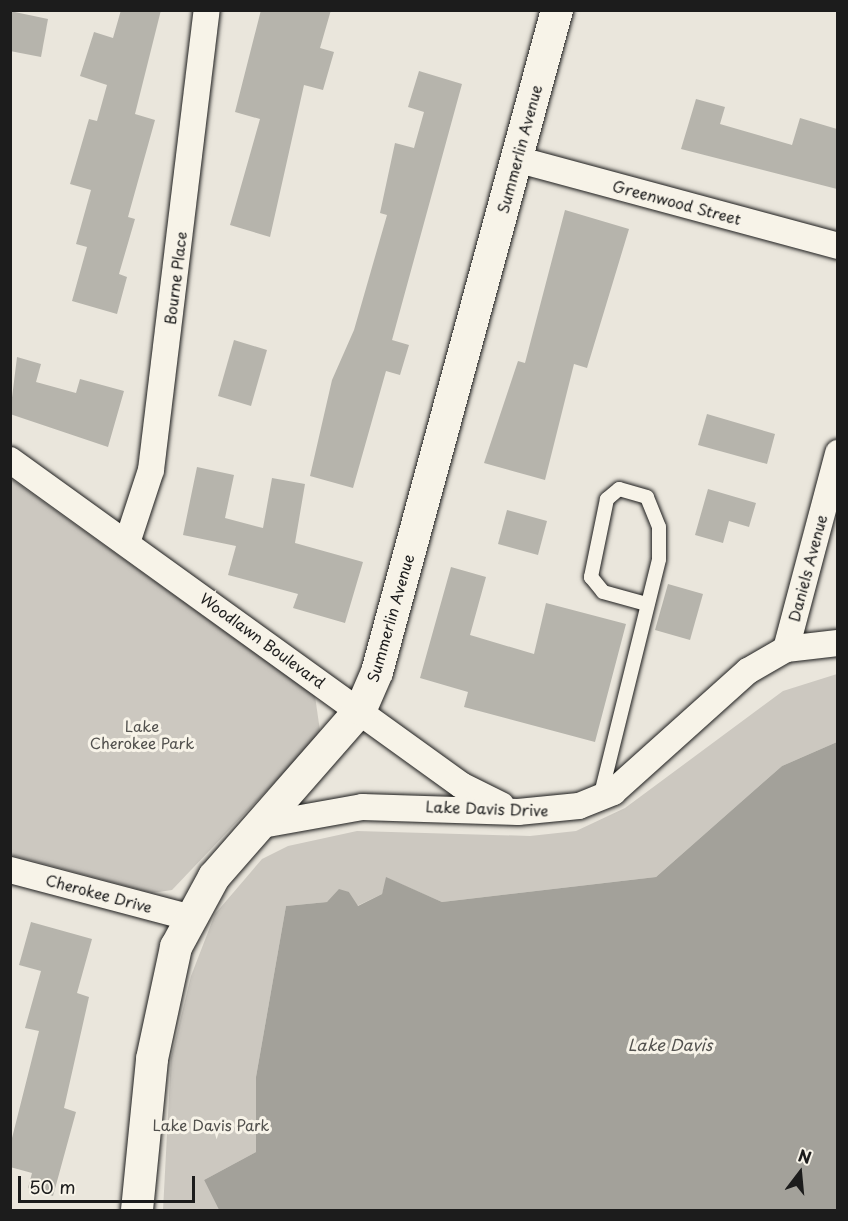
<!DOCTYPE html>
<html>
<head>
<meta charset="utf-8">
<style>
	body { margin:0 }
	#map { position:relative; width:848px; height:1221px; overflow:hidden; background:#eae6dc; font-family:"Playpen Sans",sans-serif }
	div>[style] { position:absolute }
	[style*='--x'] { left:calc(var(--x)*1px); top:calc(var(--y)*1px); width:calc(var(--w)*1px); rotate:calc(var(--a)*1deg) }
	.green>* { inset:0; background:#ccc8c0 }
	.water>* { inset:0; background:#a3a19a }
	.building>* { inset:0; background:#b6b4ac }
	.roads { filter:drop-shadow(0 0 2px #1c1c1c) drop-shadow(0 0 2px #1c1c1c) }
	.service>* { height:14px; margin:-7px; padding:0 7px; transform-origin:7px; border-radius:7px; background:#f7f3e8 }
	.minor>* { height:26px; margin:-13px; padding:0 13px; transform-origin:13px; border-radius:13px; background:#f7f3e8 }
	.tertiary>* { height:32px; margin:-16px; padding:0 16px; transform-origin:16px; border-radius:16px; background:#f7f3e8 }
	span { translate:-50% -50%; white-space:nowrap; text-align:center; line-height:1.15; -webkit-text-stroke:6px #f7f3e8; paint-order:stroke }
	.street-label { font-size:15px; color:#1c1c1c }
	.park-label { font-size:15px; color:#51504d }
	.water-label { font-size:16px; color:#52514e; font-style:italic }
	.frame { position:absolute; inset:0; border:12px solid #1c1c1c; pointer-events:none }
	.north { position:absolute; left:770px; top:1143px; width:60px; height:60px; -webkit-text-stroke:4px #f7f3e8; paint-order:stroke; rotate:16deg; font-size:16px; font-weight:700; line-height:24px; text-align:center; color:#1c1c1c }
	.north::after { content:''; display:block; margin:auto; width:21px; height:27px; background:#1c1c1c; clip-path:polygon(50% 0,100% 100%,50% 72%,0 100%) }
	.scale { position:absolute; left:18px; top:1176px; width:177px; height:27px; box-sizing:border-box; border:3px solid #1c1c1c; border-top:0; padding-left:8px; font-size:18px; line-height:21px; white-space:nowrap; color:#1c1c1c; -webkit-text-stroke:4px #f7f3e8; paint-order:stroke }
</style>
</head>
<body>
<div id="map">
	<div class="green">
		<div style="clip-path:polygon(10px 478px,315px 696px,320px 731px,314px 741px,172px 890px,152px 893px,11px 855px)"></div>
		<div style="clip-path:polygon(837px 674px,837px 742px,782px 766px,656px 877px,442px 902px,387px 878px,382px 894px,357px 906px,349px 892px,327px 902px,286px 906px,256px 1077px,256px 1152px,204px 1180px,219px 1210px,163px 1210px,171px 1058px,191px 976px,215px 914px,262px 859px,288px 846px,357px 831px,530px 836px,576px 831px,625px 808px,783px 691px)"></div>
	</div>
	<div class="water">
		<div style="clip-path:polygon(837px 742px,837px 1210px,219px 1210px,204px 1180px,256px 1152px,256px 1077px,286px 906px,327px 902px,339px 889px,349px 892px,358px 906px,382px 894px,386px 877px,442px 902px,656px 877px,782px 766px)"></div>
	</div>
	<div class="building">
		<div style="clip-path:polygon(121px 10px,161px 10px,135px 114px,155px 120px,128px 217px,135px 219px,119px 274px,127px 277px,117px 314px,72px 301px,87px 247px,76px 244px,91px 190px,70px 184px,89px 119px,97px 121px,107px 85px,80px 76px,94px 32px,113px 38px)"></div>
		<div style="clip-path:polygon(261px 10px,331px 10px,320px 48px,334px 52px,323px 90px,304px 85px,270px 237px,230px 225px,260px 119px,235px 112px)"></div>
		<div style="clip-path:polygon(10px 11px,48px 19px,41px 57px,10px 51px)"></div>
		<div style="clip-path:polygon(419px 71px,462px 84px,392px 340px,409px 345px,400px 375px,386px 371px,353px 488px,310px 476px,332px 380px,354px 330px,387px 215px,380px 213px,395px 143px,414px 148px,424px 112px,408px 107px)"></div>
		<div style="clip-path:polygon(696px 99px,725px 107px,720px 124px,792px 145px,800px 118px,837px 129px,837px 189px,681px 149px)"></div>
		<div style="clip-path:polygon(565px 210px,629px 229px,587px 368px,574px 364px,545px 480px,484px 463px,518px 361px,525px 363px)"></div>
		<div style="clip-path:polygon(234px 340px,267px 350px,251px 406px,218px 396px)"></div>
		<div style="clip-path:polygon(17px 357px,41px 364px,36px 382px,76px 393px,80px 379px,124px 391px,108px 447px,10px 414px)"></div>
		<div style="clip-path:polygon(707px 414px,775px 434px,767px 464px,698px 445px)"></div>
		<div style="clip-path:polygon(197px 467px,234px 475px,225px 518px,263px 528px,272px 478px,305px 484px,295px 543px,363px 562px,345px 623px,293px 608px,298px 594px,228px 575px,236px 546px,183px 535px)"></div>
		<div style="clip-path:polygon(708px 489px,756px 503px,749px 527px,729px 521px,723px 543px,695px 535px)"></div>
		<div style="clip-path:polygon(507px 510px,547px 521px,538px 555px,498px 544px)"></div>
		<div style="clip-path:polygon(451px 567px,486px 577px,470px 635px,534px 654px,546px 603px,626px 624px,595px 742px,464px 707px,468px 692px,420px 678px)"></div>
		<div style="clip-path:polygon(668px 584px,703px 594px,690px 640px,655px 630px)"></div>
		<div style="clip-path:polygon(31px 922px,92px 939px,77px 993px,89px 997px,64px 1108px,76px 1112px,53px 1196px,28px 1188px,32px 1173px,10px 1167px,10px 1146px,39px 1031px,25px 1028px,41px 971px,19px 965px)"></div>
	</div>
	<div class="roads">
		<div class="service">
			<div style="--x:600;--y:798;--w:246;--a:-76.1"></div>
			<div style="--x:659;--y:559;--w:32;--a:-90"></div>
			<div style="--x:659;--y:527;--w:32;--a:-112"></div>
			<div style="--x:647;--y:497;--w:29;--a:-164"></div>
			<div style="--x:619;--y:489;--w:16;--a:140"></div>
			<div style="--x:607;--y:499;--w:80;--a:101.6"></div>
			<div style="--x:591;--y:577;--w:19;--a:51"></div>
			<div style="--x:603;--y:592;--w:46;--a:15.3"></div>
		</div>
		<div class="minor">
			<div style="--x:516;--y:159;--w:334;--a:15.1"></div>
			<div style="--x:10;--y:460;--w:556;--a:35.78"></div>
			<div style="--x:461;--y:785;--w:45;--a:26.6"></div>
			<div style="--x:127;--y:543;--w:77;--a:-71.8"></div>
			<div style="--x:151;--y:470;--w:463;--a:-83.1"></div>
			<div style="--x:786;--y:649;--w:203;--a:-75.1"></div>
			<div style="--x:262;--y:825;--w:102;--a:-10.2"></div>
			<div style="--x:362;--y:807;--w:156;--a:1.8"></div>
			<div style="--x:518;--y:812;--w:61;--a:-5.6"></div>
			<div style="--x:579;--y:806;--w:37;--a:-22"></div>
			<div style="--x:613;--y:792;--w:181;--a:-41.9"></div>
			<div style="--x:748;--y:671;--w:44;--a:-30.1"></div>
			<div style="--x:786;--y:649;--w:52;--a:-6.6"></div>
			<div style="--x:10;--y:870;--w:184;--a:14.8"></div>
		</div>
		<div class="tertiary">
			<div style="--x:137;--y:1210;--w:152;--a:-84.3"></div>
			<div style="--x:152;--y:1059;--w:115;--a:-77.9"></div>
			<div style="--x:176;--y:947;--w:80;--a:-61.5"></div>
			<div style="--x:214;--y:877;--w:223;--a:-48.8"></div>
			<div style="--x:361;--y:709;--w:40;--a:-66.6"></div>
			<div style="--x:377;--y:672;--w:686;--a:-74.79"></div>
		</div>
	</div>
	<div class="street-label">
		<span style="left:519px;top:149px;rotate:-75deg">Summerlin Avenue</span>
		<span style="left:677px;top:202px;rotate:15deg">Greenwood Street</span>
		<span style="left:175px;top:278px;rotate:-83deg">Bourne Place</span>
		<span style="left:807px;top:568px;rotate:-75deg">Daniels Avenue</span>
		<span style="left:390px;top:618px;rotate:-74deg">Summerlin Avenue</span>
		<span style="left:263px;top:640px;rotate:36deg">Woodlawn Boulevard</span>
		<span style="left:487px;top:808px;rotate:2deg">Lake Davis Drive</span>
		<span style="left:99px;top:893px;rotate:15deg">Cherokee Drive</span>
	</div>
	<div class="park-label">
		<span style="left:142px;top:734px">Lake<br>Cherokee Park</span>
		<span style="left:211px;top:1125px">Lake Davis Park</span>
	</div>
	<div class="water-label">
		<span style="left:670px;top:1044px">Lake Davis</span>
	</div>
	<div class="frame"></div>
	<div class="north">N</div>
	<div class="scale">50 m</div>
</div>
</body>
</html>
